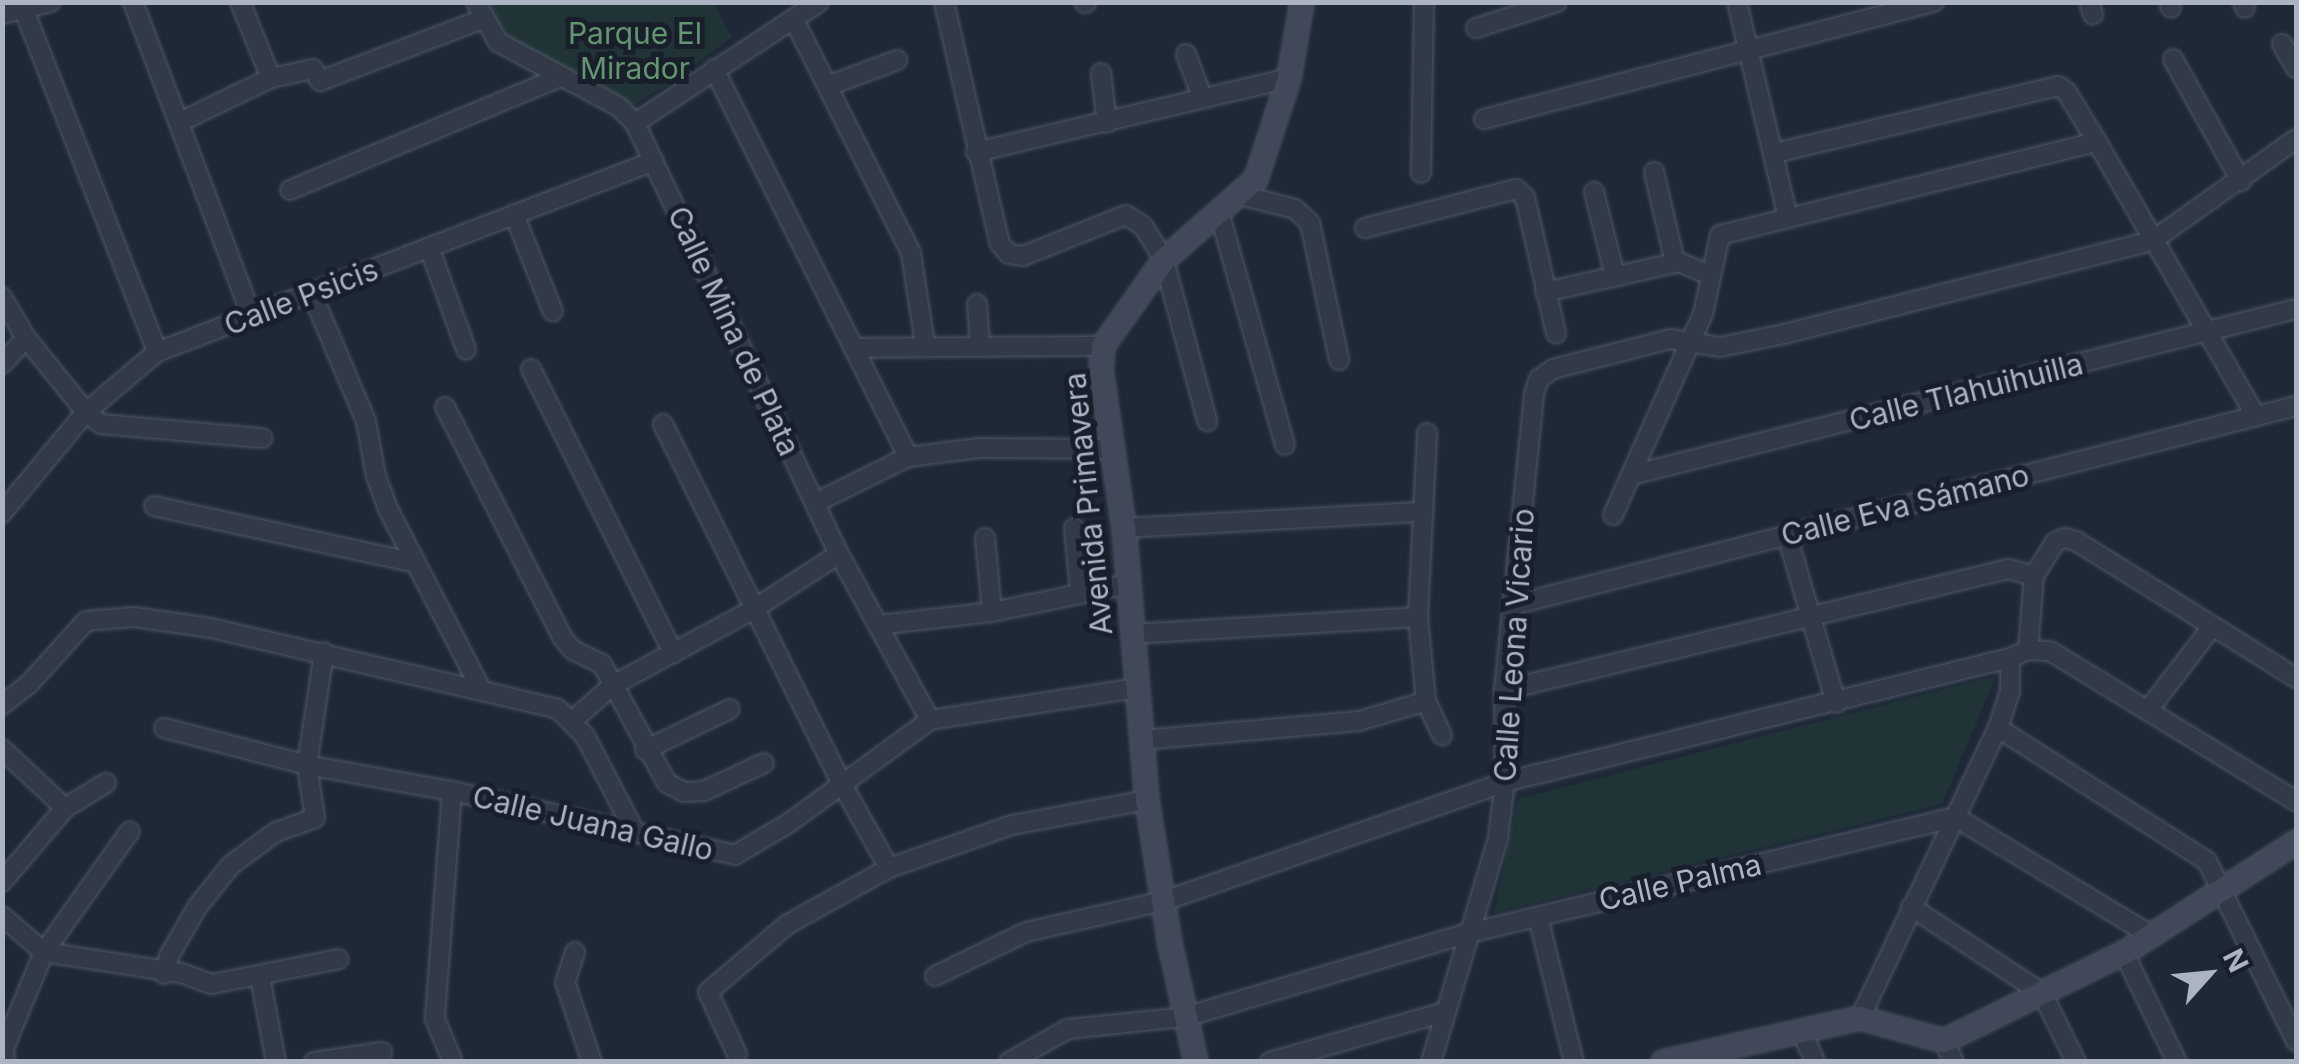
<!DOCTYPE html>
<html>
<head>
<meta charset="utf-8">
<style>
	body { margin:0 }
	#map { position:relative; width:2299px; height:1064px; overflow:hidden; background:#1e2836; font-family:Inter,sans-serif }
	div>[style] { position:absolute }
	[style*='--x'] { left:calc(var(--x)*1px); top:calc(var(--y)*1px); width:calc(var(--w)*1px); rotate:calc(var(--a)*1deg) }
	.green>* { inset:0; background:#203437 }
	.roads { filter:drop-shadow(0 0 2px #4f5765) drop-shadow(0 0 2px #4f5765) }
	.street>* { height:18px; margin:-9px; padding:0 9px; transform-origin:9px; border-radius:9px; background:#323a47 }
	.secondary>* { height:22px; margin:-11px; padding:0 11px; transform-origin:11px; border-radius:11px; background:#40485a }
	span { translate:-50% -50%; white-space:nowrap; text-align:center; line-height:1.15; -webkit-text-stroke:10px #181f2b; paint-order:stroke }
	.park-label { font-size:30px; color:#639570 }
	.street-label { font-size:30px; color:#acb4c4 }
	.frame { position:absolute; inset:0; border:5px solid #acb4c4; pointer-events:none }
	.north { position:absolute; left:2159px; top:924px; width:100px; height:100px; -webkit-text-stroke:8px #181f2b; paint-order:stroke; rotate:63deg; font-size:28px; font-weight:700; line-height:40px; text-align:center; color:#acb4c4 }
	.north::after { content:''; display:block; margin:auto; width:35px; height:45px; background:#acb4c4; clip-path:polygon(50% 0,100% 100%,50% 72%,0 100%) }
</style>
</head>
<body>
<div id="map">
	<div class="green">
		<div style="clip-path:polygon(485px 3px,713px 3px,732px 37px,672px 82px,633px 105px,598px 83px,504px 39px)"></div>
		<div style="clip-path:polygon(1996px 676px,1942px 804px,1494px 913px,1518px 799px)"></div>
	</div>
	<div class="roads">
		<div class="street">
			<div style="--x:133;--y:2;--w:337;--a:69.3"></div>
			<div style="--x:240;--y:2;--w:82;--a:67.8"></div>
			<div style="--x:476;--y:2;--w:46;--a:61.2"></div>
			<div style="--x:498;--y:42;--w:137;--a:28.2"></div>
			<div style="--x:619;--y:107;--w:23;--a:45"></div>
			<div style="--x:635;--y:123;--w:477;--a:64.7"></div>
			<div style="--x:839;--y:554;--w:189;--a:61.3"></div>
			<div style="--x:944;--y:2;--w:248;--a:77"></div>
			<div style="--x:1000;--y:244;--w:13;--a:48"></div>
			<div style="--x:1009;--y:254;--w:14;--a:8"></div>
			<div style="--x:1023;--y:256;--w:111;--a:-21.7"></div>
			<div style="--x:1126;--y:215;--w:20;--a:33"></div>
			<div style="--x:1143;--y:226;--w:40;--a:58"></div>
			<div style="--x:1164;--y:260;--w:167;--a:75"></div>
			<div style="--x:1737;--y:2;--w:221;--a:76.7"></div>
			<div style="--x:2089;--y:2;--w:13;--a:72"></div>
			<div style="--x:2169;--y:2;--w:6;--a:72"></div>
			<div style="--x:2243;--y:2;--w:6;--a:72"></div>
			<div style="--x:1085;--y:3;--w:2;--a:-27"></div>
			<div style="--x:24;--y:10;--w:367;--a:68.7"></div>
			<div style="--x:2;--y:14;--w:50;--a:-13.8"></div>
			<div style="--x:794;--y:20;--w:261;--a:63.3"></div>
			<div style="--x:911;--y:253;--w:93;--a:81.3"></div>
			<div style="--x:1476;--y:28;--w:85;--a:-17.8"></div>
			<div style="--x:2282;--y:44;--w:28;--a:60"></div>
			<div style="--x:1186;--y:54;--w:46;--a:69.6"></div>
			<div style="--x:2173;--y:59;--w:140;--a:60.9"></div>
			<div style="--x:714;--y:69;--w:434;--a:63.4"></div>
			<div style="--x:1101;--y:73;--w:50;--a:83.2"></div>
			<div style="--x:828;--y:86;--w:74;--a:-20.6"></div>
			<div style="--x:1484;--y:119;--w:465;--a:-14.6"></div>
			<div style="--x:180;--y:122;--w:101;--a:-25.8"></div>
			<div style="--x:271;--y:78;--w:43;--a:-12.1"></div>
			<div style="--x:313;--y:69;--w:14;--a:60"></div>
			<div style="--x:320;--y:81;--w:173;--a:-20.9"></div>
			<div style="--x:635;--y:123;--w:220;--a:-33.3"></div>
			<div style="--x:976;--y:152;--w:322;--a:-13.3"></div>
			<div style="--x:1775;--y:153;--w:291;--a:-13.3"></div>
			<div style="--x:2058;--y:86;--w:9;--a:32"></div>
			<div style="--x:2066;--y:91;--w:60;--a:58.7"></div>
			<div style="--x:2097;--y:142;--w:317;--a:59.9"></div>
			<div style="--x:1654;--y:172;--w:92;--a:76.9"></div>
			<div style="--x:1421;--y:173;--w:171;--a:-89"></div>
			<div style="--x:290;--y:190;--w:293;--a:-22.7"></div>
			<div style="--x:1594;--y:192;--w:87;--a:76"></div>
			<div style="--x:1240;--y:195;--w:57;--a:14.3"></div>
			<div style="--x:1295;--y:209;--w:21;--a:43"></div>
			<div style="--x:1310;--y:223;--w:140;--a:78"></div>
			<div style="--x:1219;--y:212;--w:242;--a:74.2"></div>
			<div style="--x:514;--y:214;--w:105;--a:68.3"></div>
			<div style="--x:1365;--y:228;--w:156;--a:-14.5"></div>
			<div style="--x:1516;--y:189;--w:12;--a:42"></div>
			<div style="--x:1525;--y:197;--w:140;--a:77.2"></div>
			<div style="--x:429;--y:247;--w:109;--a:70.1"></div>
			<div style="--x:1545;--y:292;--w:137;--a:-12.6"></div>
			<div style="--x:1679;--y:262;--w:34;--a:23"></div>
			<div style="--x:312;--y:294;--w:138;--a:67"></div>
			<div style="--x:366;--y:421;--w:56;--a:79.7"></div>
			<div style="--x:376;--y:476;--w:33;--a:70"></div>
			<div style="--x:387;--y:507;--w:205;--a:62.7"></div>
			<div style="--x:2;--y:297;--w:48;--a:59.7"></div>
			<div style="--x:26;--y:338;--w:95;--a:51"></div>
			<div style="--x:86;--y:412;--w:19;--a:39"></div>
			<div style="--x:101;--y:424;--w:162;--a:5"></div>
			<div style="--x:977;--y:304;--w:40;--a:85.7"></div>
			<div style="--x:853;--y:348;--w:250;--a:-0.5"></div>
			<div style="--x:2;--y:364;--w:35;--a:-47"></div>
			<div style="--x:531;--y:369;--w:318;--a:63.4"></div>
			<div style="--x:445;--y:407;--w:258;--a:63"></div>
			<div style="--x:562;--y:637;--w:17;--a:50"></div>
			<div style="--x:573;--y:650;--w:32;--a:26"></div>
			<div style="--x:602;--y:664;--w:136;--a:61.4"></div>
			<div style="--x:667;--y:783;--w:19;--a:28"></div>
			<div style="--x:684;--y:792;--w:20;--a:-3"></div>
			<div style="--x:704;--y:791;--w:66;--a:-25"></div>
			<div style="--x:663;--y:424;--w:404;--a:63.6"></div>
			<div style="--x:843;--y:786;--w:94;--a:60.7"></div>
			<div style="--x:1427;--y:433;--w:184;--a:92.8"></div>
			<div style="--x:1418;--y:617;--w:84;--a:84.6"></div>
			<div style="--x:1426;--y:701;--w:38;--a:65"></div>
			<div style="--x:1635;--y:474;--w:681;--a:-14.02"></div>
			<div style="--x:815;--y:503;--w:104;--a:-26.3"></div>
			<div style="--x:908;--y:457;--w:72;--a:-7.2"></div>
			<div style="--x:979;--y:448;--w:133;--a:0.4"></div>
			<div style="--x:154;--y:506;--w:267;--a:12.3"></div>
			<div style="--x:2;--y:513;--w:131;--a:-50.3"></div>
			<div style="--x:86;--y:412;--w:93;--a:-40.2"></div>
			<div style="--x:157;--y:352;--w:532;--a:-21.02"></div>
			<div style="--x:1613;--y:515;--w:220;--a:-65.9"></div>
			<div style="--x:1703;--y:314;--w:81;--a:-77.9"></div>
			<div style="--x:1720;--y:235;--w:388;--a:-13.9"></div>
			<div style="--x:1074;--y:528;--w:64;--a:84.6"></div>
			<div style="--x:1124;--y:528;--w:300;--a:-3.1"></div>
			<div style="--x:1787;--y:535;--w:175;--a:73.7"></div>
			<div style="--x:985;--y:538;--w:74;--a:84.6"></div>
			<div style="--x:1513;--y:605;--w:808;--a:-14.26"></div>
			<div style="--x:879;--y:625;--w:114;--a:-6.6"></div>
			<div style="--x:992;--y:612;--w:140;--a:-11.6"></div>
			<div style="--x:1132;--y:634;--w:287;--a:-3.4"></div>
			<div style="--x:2028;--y:650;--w:22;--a:3"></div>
			<div style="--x:2050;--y:651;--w:288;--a:31.4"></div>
			<div style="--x:1504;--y:690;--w:518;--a:-13.5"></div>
			<div style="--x:2008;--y:569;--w:27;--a:15"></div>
			<div style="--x:2;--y:705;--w:34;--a:-38"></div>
			<div style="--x:29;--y:684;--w:85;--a:-47.9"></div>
			<div style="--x:86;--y:621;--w:48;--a:-4.8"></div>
			<div style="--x:134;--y:617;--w:78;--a:8.1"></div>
			<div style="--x:211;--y:628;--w:356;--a:13.1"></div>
			<div style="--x:558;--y:709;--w:38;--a:45"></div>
			<div style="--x:585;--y:736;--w:108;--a:62.5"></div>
			<div style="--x:2149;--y:709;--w:103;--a:-52.5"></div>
			<div style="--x:572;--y:721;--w:55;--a:-41.3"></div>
			<div style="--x:613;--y:685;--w:160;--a:-28.3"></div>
			<div style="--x:754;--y:609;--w:101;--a:-32.9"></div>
			<div style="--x:164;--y:728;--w:148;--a:14.5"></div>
			<div style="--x:307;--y:765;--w:147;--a:10.2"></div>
			<div style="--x:452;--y:791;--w:290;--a:12.7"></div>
			<div style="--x:735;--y:855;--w:63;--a:-30.7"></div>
			<div style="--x:789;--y:823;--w:175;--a:-36.1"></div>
			<div style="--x:930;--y:720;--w:209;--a:-8.8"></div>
			<div style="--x:1998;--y:728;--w:248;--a:32.5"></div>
			<div style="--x:2207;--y:861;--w:201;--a:63.7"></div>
			<div style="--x:1142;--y:740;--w:218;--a:-5"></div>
			<div style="--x:1359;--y:721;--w:70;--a:-16.6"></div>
			<div style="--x:2;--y:749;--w:86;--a:43.1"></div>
			<div style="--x:645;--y:750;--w:94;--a:-25.8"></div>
			<div style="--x:452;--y:791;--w:229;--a:94.3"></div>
			<div style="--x:435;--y:1019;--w:47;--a:67.3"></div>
			<div style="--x:2;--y:882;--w:97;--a:-49.6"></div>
			<div style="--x:65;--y:808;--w:48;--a:-31.4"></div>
			<div style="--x:1911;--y:907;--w:157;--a:33.3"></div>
			<div style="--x:2042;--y:993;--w:77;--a:63.8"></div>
			<div style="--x:2;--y:916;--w:55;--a:40.6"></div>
			<div style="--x:44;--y:952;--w:139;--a:8.7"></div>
			<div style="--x:181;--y:973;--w:33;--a:20"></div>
			<div style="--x:212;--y:984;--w:129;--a:-11.1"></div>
			<div style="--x:1538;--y:917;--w:149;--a:76.1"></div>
			<div style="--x:575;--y:952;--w:32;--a:108"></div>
			<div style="--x:565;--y:982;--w:84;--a:71.4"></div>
			<div style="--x:2124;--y:953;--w:121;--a:64.1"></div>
			<div style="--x:164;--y:974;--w:19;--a:-74"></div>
			<div style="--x:169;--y:956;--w:58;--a:-59.9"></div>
			<div style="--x:198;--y:906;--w:53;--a:-51.2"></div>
			<div style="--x:231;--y:865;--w:56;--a:-36.3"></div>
			<div style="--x:276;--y:832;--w:41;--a:-19.7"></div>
			<div style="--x:315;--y:818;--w:54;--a:-98.6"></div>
			<div style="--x:307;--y:765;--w:114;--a:-81.4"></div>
			<div style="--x:935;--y:976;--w:101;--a:-25.8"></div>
			<div style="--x:1026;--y:932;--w:141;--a:-12.7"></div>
			<div style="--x:1164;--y:901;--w:361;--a:-19.2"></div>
			<div style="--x:1505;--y:782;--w:520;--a:-13.8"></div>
			<div style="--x:260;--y:977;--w:86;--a:79.3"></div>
			<div style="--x:1860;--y:1018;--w:321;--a:-64.6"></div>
			<div style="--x:1998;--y:728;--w:38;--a:-72"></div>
			<div style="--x:2010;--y:692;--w:34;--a:-90"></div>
			<div style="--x:2010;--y:658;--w:20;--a:-24"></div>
			<div style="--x:2028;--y:650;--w:74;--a:-85.4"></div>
			<div style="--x:2034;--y:576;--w:40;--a:-58"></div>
			<div style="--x:2055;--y:542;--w:11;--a:-22"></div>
			<div style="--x:2065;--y:538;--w:11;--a:15"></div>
			<div style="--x:2076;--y:541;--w:259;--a:31.9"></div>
			<div style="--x:1801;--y:1030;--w:35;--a:66"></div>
			<div style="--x:1944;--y:1041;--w:23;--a:65"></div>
			<div style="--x:737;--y:1054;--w:68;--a:-115.1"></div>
			<div style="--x:708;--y:992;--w:105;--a:-40.4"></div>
			<div style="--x:788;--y:924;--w:115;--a:-29"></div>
			<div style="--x:889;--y:868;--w:130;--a:-19.3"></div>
			<div style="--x:1012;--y:825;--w:137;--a:-10.5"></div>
			<div style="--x:5;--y:1062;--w:14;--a:-94"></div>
			<div style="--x:4;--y:1048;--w:104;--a:-67.4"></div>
			<div style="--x:44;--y:952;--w:148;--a:-54.6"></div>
			<div style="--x:314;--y:1062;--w:69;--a:-8.4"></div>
			<div style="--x:1009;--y:1062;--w:68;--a:-29.2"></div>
			<div style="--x:1068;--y:1029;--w:118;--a:-5.9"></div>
			<div style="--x:1185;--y:1017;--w:296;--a:-16.5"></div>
			<div style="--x:1469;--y:933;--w:500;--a:-13.4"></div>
			<div style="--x:1955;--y:817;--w:230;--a:31.1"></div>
			<div style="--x:1270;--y:1062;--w:181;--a:-16"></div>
			<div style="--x:1431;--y:1062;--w:234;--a:-73.3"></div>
			<div style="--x:1498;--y:838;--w:56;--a:-82.9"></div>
			<div style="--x:1505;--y:782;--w:92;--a:-90.6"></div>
			<div style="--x:1504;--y:690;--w:298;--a:-84.2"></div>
			<div style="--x:1534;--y:394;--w:16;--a:-72"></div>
			<div style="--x:1539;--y:379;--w:17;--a:-36"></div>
			<div style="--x:1553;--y:369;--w:121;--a:-14.4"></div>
			<div style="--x:1670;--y:339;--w:51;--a:9.1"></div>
			<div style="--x:1720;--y:347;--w:65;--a:-11.5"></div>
			<div style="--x:1784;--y:334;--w:380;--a:-14.2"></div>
			<div style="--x:2152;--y:241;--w:176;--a:-35.3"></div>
		</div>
		<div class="secondary">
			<div style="--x:1196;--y:1062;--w:121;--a:-102.4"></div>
			<div style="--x:1170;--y:944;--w:146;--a:-99.1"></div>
			<div style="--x:1147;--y:800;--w:273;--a:-94.8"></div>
			<div style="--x:1124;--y:528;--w:160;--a:-98.3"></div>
			<div style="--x:1101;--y:370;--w:24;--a:-85"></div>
			<div style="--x:1103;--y:346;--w:105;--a:-54.7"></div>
			<div style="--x:1164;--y:260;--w:123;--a:-41.4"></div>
			<div style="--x:1256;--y:179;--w:106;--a:-71.9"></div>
			<div style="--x:1289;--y:78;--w:77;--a:-80.3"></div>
			<div style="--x:1663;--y:1062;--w:202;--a:-12.6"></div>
			<div style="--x:1860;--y:1018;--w:87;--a:15.3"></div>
			<div style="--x:1944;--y:1041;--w:200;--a:-26.1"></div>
			<div style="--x:2124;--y:953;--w:205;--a:-32.8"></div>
		</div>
	</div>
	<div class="park-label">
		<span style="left:635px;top:50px">Parque El<br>Mirador</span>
	</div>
	<div class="street-label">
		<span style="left:301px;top:297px;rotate:-21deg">Calle Psicis</span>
		<span style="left:734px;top:331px;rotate:65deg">Calle Mina de Plata</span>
		<span style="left:1966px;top:392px;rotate:-14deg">Calle Tlahuihuilla</span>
		<span style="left:1088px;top:504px;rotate:-96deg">Avenida Primavera</span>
		<span style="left:1905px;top:505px;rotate:-14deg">Calle Eva Sámano</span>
		<span style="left:1514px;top:645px;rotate:-86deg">Calle Leona Vicario</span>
		<span style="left:593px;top:823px;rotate:13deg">Calle Juana Gallo</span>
		<span style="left:1680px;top:882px;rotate:-13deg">Calle Palma</span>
	</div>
	<div class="frame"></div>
	<div class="north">N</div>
</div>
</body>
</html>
